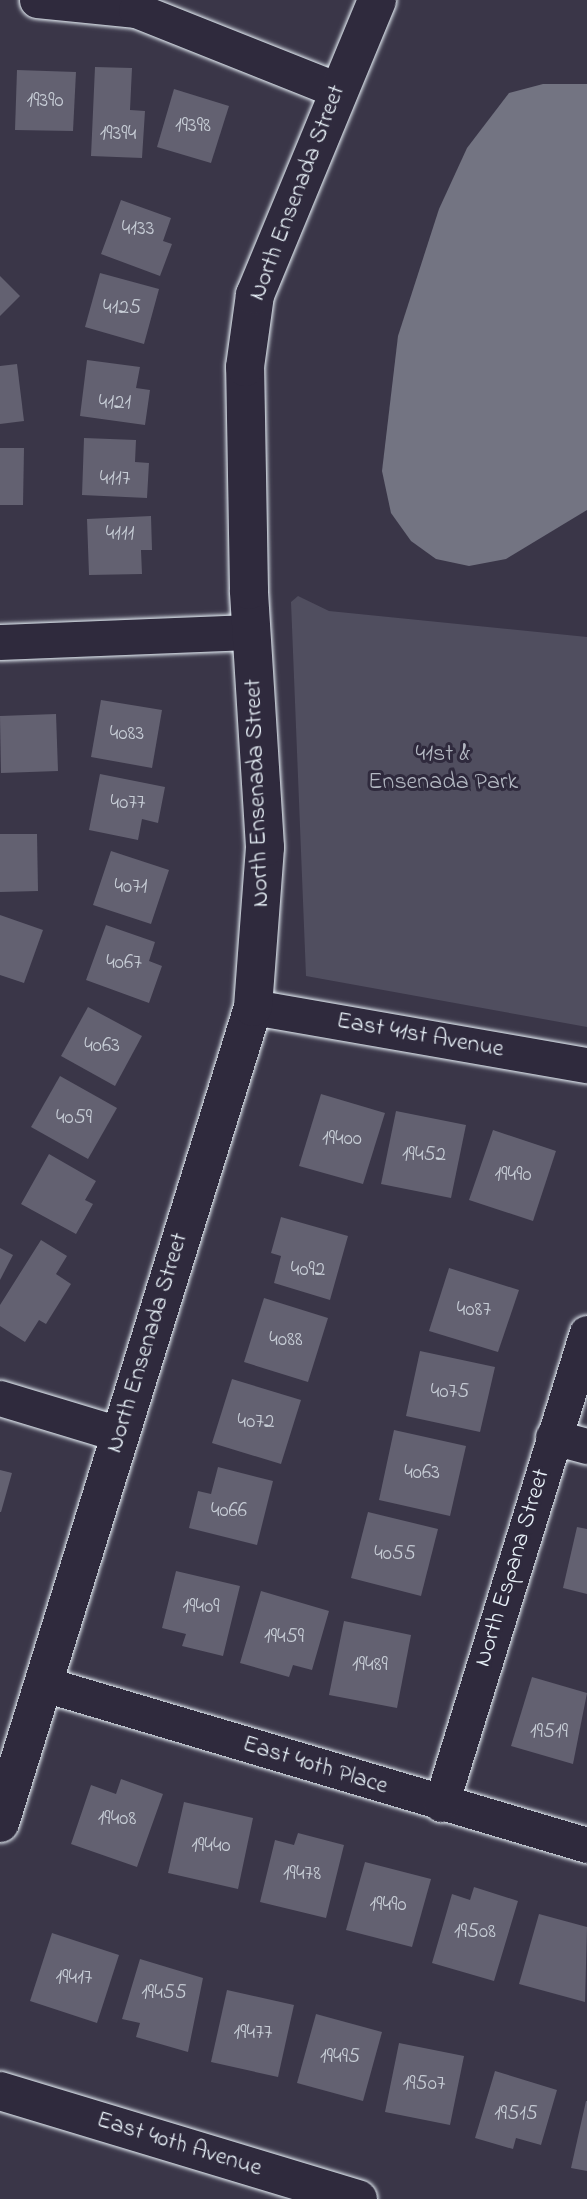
<!DOCTYPE html>
<html>
<head>
<meta charset="utf-8">
<style>
	body { margin:0 }
	#map { position:relative; width:587px; height:2199px; overflow:hidden; background:#3a3648; font-family:"Indie Flower",sans-serif }
	div>[style] { position:absolute }
	[style*='--x'] { left:calc(var(--x)*1px); top:calc(var(--y)*1px); width:calc(var(--w)*1px); rotate:calc(var(--a)*1deg) }
	.green>* { inset:0; background:#504e5f }
	.water>* { inset:0; background:#737482 }
	.building>* { inset:0; background:#636171 }
	.roads { filter:drop-shadow(0 0 2px #e8f1f8) drop-shadow(0 0 2px #e8f1f8) }
	.street>* { height:35px; margin:-17.5px; padding:0 17.5px; transform-origin:17.5px; border-radius:17.5px; background:#2f2a3d }
	.secondary>* { height:38px; margin:-19px; padding:0 19px; transform-origin:19px; border-radius:19px; background:#2f2a3d }
	span { translate:-50% -50%; white-space:nowrap; text-align:center; line-height:1.15; -webkit-text-stroke:6px #2f2a3d; paint-order:stroke }
	.number-label { font-size:21px; color:#c7cdd6 }
	.number-label span { -webkit-text-stroke-width:0 }
	.street-label { font-size:24px; color:#e8f1f8 }
	.park-label { font-size:24px; color:#b3b8c2 }
</style>
</head>
<body>
<div id="map">
	<div class="green">
		<div style="clip-path:polygon(298px 596px,329px 611px,587px 637px,587px 1027px,306px 976px,291px 602px)"></div>
	</div>
	<div class="water">
		<div style="clip-path:polygon(543px 84px,587px 84px,587px 510px,506px 559px,469px 566px,436px 559px,411px 541px,391px 513px,382px 471px,398px 336px,439px 209px,467px 148px,509px 93px)"></div>
	</div>
	<div class="building">
		<div style="clip-path:polygon(95px 67px,132px 68px,130px 110px,145px 111px,142px 158px,91px 156px)"></div>
		<div style="clip-path:polygon(17px 70px,76px 72px,73px 131px,15px 130px)"></div>
		<div style="clip-path:polygon(174px 89px,229px 106px,211px 163px,157px 147px)"></div>
		<div style="clip-path:polygon(121px 200px,171px 218px,163px 241px,172px 244px,160px 276px,101px 254px)"></div>
		<div style="clip-path:polygon(100px 273px,159px 289px,144px 344px,85px 327px)"></div>
		<div style="clip-path:polygon(0 276px,20px 296px,0 316px)"></div>
		<div style="clip-path:polygon(87px 360px,140px 367px,136px 388px,150px 390px,145px 425px,80px 416px)"></div>
		<div style="clip-path:polygon(17px 364px,24px 421px,0 424px,0 366px)"></div>
		<div style="clip-path:polygon(84px 438px,136px 440px,135px 462px,149px 463px,147px 498px,82px 495px)"></div>
		<div style="clip-path:polygon(0 448px,24px 448px,23px 505px,0 505px)"></div>
		<div style="clip-path:polygon(151px 516px,152px 550px,141px 550px,142px 574px,89px 575px,87px 519px)"></div>
		<div style="clip-path:polygon(101px 700px,162px 710px,152px 768px,91px 757px)"></div>
		<div style="clip-path:polygon(56px 714px,58px 771px,1px 773px,0 716px)"></div>
		<div style="clip-path:polygon(100px 774px,165px 787px,158px 823px,142px 819px,138px 840px,89px 830px)"></div>
		<div style="clip-path:polygon(0 834px,37px 834px,38px 891px,0 892px)"></div>
		<div style="clip-path:polygon(111px 851px,169px 870px,151px 924px,93px 905px)"></div>
		<div style="clip-path:polygon(0 915px,43px 930px,24px 983px,0 975px)"></div>
		<div style="clip-path:polygon(106px 925px,155px 942px,149px 961px,162px 966px,149px 1003px,86px 980px)"></div>
		<div style="clip-path:polygon(88px 1007px,142px 1036px,115px 1086px,61px 1056px)"></div>
		<div style="clip-path:polygon(60px 1076px,117px 1108px,88px 1159px,31px 1127px)"></div>
		<div style="clip-path:polygon(321px 1094px,385px 1113px,363px 1184px,299px 1166px)"></div>
		<div style="clip-path:polygon(396px 1111px,466px 1125px,451px 1198px,381px 1184px)"></div>
		<div style="clip-path:polygon(493px 1130px,556px 1151px,533px 1221px,469px 1200px)"></div>
		<div style="clip-path:polygon(49px 1154px,96px 1181px,85px 1200px,93px 1204px,76px 1234px,21px 1204px)"></div>
		<div style="clip-path:polygon(281px 1217px,348px 1236px,330px 1300px,274px 1283px,281px 1256px,271px 1253px)"></div>
		<div style="clip-path:polygon(41px 1240px,67px 1256px,56px 1274px,71px 1284px,46px 1324px,39px 1320px,25px 1342px,0 1326px,0 1305px)"></div>
		<div style="clip-path:polygon(0 1248px,13px 1255px,0 1280px)"></div>
		<div style="clip-path:polygon(449px 1268px,519px 1290px,498px 1352px,429px 1331px)"></div>
		<div style="clip-path:polygon(264px 1298px,328px 1318px,308px 1382px,244px 1362px)"></div>
		<div style="clip-path:polygon(420px 1351px,495px 1367px,480px 1432px,406px 1416px)"></div>
		<div style="clip-path:polygon(232px 1379px,301px 1400px,281px 1464px,212px 1443px)"></div>
		<div style="clip-path:polygon(394px 1430px,466px 1446px,450px 1516px,379px 1500px)"></div>
		<div style="clip-path:polygon(218px 1467px,273px 1481px,257px 1545px,189px 1528px,198px 1491px,211px 1494px)"></div>
		<div style="clip-path:polygon(0 1470px,12px 1473px,1px 1512px,0 1512px)"></div>
		<div style="clip-path:polygon(368px 1512px,438px 1529px,421px 1596px,351px 1578px)"></div>
		<div style="clip-path:polygon(577px 1527px,587px 1529px,587px 1594px,563px 1588px)"></div>
		<div style="clip-path:polygon(176px 1571px,240px 1586px,223px 1656px,182px 1646px,186px 1634px,162px 1628px)"></div>
		<div style="clip-path:polygon(261px 1591px,329px 1611px,312px 1670px,293px 1665px,289px 1677px,240px 1663px)"></div>
		<div style="clip-path:polygon(344px 1621px,411px 1635px,397px 1708px,329px 1695px)"></div>
		<div style="clip-path:polygon(532px 1677px,587px 1693px,573px 1764px,511px 1746px)"></div>
		<div style="clip-path:polygon(121px 1779px,163px 1794px,137px 1867px,71px 1844px,91px 1785px,116px 1794px)"></div>
		<div style="clip-path:polygon(184px 1802px,253px 1818px,238px 1889px,168px 1873px)"></div>
		<div style="clip-path:polygon(298px 1833px,344px 1845px,326px 1918px,260px 1902px,275px 1840px,294px 1845px)"></div>
		<div style="clip-path:polygon(365px 1862px,431px 1879px,412px 1947px,346px 1930px)"></div>
		<div style="clip-path:polygon(474px 1887px,518px 1901px,494px 1981px,432px 1963px,452px 1894px,470px 1900px)"></div>
		<div style="clip-path:polygon(539px 1914px,587px 1927px,585px 2002px,519px 1984px)"></div>
		<div style="clip-path:polygon(52px 1933px,119px 1955px,97px 2023px,30px 2001px)"></div>
		<div style="clip-path:polygon(140px 1959px,203px 1978px,188px 2052px,136px 2037px,140px 2023px,122px 2019px)"></div>
		<div style="clip-path:polygon(227px 1990px,294px 2005px,278px 2077px,211px 2062px)"></div>
		<div style="clip-path:polygon(316px 2014px,382px 2032px,363px 2101px,297px 2083px)"></div>
		<div style="clip-path:polygon(399px 2043px,464px 2056px,450px 2125px,385px 2112px)"></div>
		<div style="clip-path:polygon(495px 2071px,557px 2090px,541px 2145px,516px 2138px,513px 2149px,475px 2138px)"></div>
		<div style="clip-path:polygon(586px 2101px,587px 2101px,587px 2171px,571px 2168px)"></div>
	</div>
	<div class="roads">
		<div class="street">
			<div style="--x:37;--y:0;--w:100;--a:5.8"></div>
			<div style="--x:136;--y:10;--w:216;--a:21.7"></div>
			<div style="--x:0;--y:642;--w:251;--a:-2.3"></div>
			<div style="--x:253;--y:1007;--w:339;--a:9.9"></div>
			<div style="--x:0;--y:1398;--w:124;--a:16.8"></div>
			<div style="--x:553;--y:1437;--w:35;--a:15"></div>
			<div style="--x:44;--y:1684;--w:566;--a:16.52"></div>
			<div style="--x:441;--y:1804;--w:493;--a:-72.8"></div>
		</div>
		<div class="secondary">
			<div style="--x:0;--y:1823;--w:854;--a:-72.77"></div>
			<div style="--x:253;--y:1007;--w:160;--a:-85.7"></div>
			<div style="--x:265;--y:847;--w:257;--a:-93.6"></div>
			<div style="--x:249;--y:590;--w:223;--a:-91"></div>
			<div style="--x:245;--y:367;--w:73;--a:-82.1"></div>
			<div style="--x:255;--y:295;--w:319;--a:-67.5"></div>
			<div style="--x:0;--y:2091;--w:374;--a:16.8"></div>
		</div>
	</div>
	<div class="number-label">
		<span style="left:45px;top:101px">19390</span>
		<span style="left:193px;top:126px">19398</span>
		<span style="left:118px;top:134px">19394</span>
		<span style="left:138px;top:229px">4133</span>
		<span style="left:122px;top:308px">4125</span>
		<span style="left:115px;top:403px">4121</span>
		<span style="left:115px;top:479px">4117</span>
		<span style="left:120px;top:534px">4111</span>
		<span style="left:127px;top:734px">4083</span>
		<span style="left:128px;top:803px">4077</span>
		<span style="left:131px;top:887px">4071</span>
		<span style="left:124px;top:963px">4067</span>
		<span style="left:102px;top:1046px">4063</span>
		<span style="left:74px;top:1118px">4059</span>
		<span style="left:342px;top:1139px">19400</span>
		<span style="left:424px;top:1155px">19452</span>
		<span style="left:513px;top:1175px">19490</span>
		<span style="left:308px;top:1270px">4092</span>
		<span style="left:474px;top:1310px">4087</span>
		<span style="left:286px;top:1340px">4088</span>
		<span style="left:450px;top:1392px">4075</span>
		<span style="left:256px;top:1422px">4072</span>
		<span style="left:422px;top:1473px">4063</span>
		<span style="left:229px;top:1511px">4066</span>
		<span style="left:395px;top:1554px">4055</span>
		<span style="left:201px;top:1607px">19409</span>
		<span style="left:284px;top:1637px">19459</span>
		<span style="left:370px;top:1665px">19489</span>
		<span style="left:549px;top:1732px">19519</span>
		<span style="left:117px;top:1819px">19408</span>
		<span style="left:211px;top:1846px">19440</span>
		<span style="left:302px;top:1874px">19478</span>
		<span style="left:388px;top:1905px">19490</span>
		<span style="left:475px;top:1932px">19508</span>
		<span style="left:74px;top:1978px">19417</span>
		<span style="left:164px;top:1993px">19455</span>
		<span style="left:253px;top:2033px">19477</span>
		<span style="left:340px;top:2057px">19495</span>
		<span style="left:424px;top:2084px">19507</span>
		<span style="left:516px;top:2114px">19515</span>
	</div>
	<div class="street-label">
		<span style="left:298px;top:193px;rotate:-69deg">North Ensenada Street</span>
		<span style="left:258px;top:793px;rotate:-92deg">North Ensenada Street</span>
		<span style="left:420px;top:1036px;rotate:10deg">East 41st Avenue</span>
		<span style="left:148px;top:1343px;rotate:-73deg">North Ensenada Street</span>
		<span style="left:513px;top:1568px;rotate:-73deg">North Espana Street</span>
		<span style="left:315px;top:1766px;rotate:17deg">East 40th Place</span>
		<span style="left:179px;top:2145px;rotate:17deg">East 40th Avenue</span>
	</div>
	<div class="park-label">
		<span style="left:443px;top:769px">41st &amp;<br>Ensenada Park</span>
	</div>
</div>
</body>
</html>
